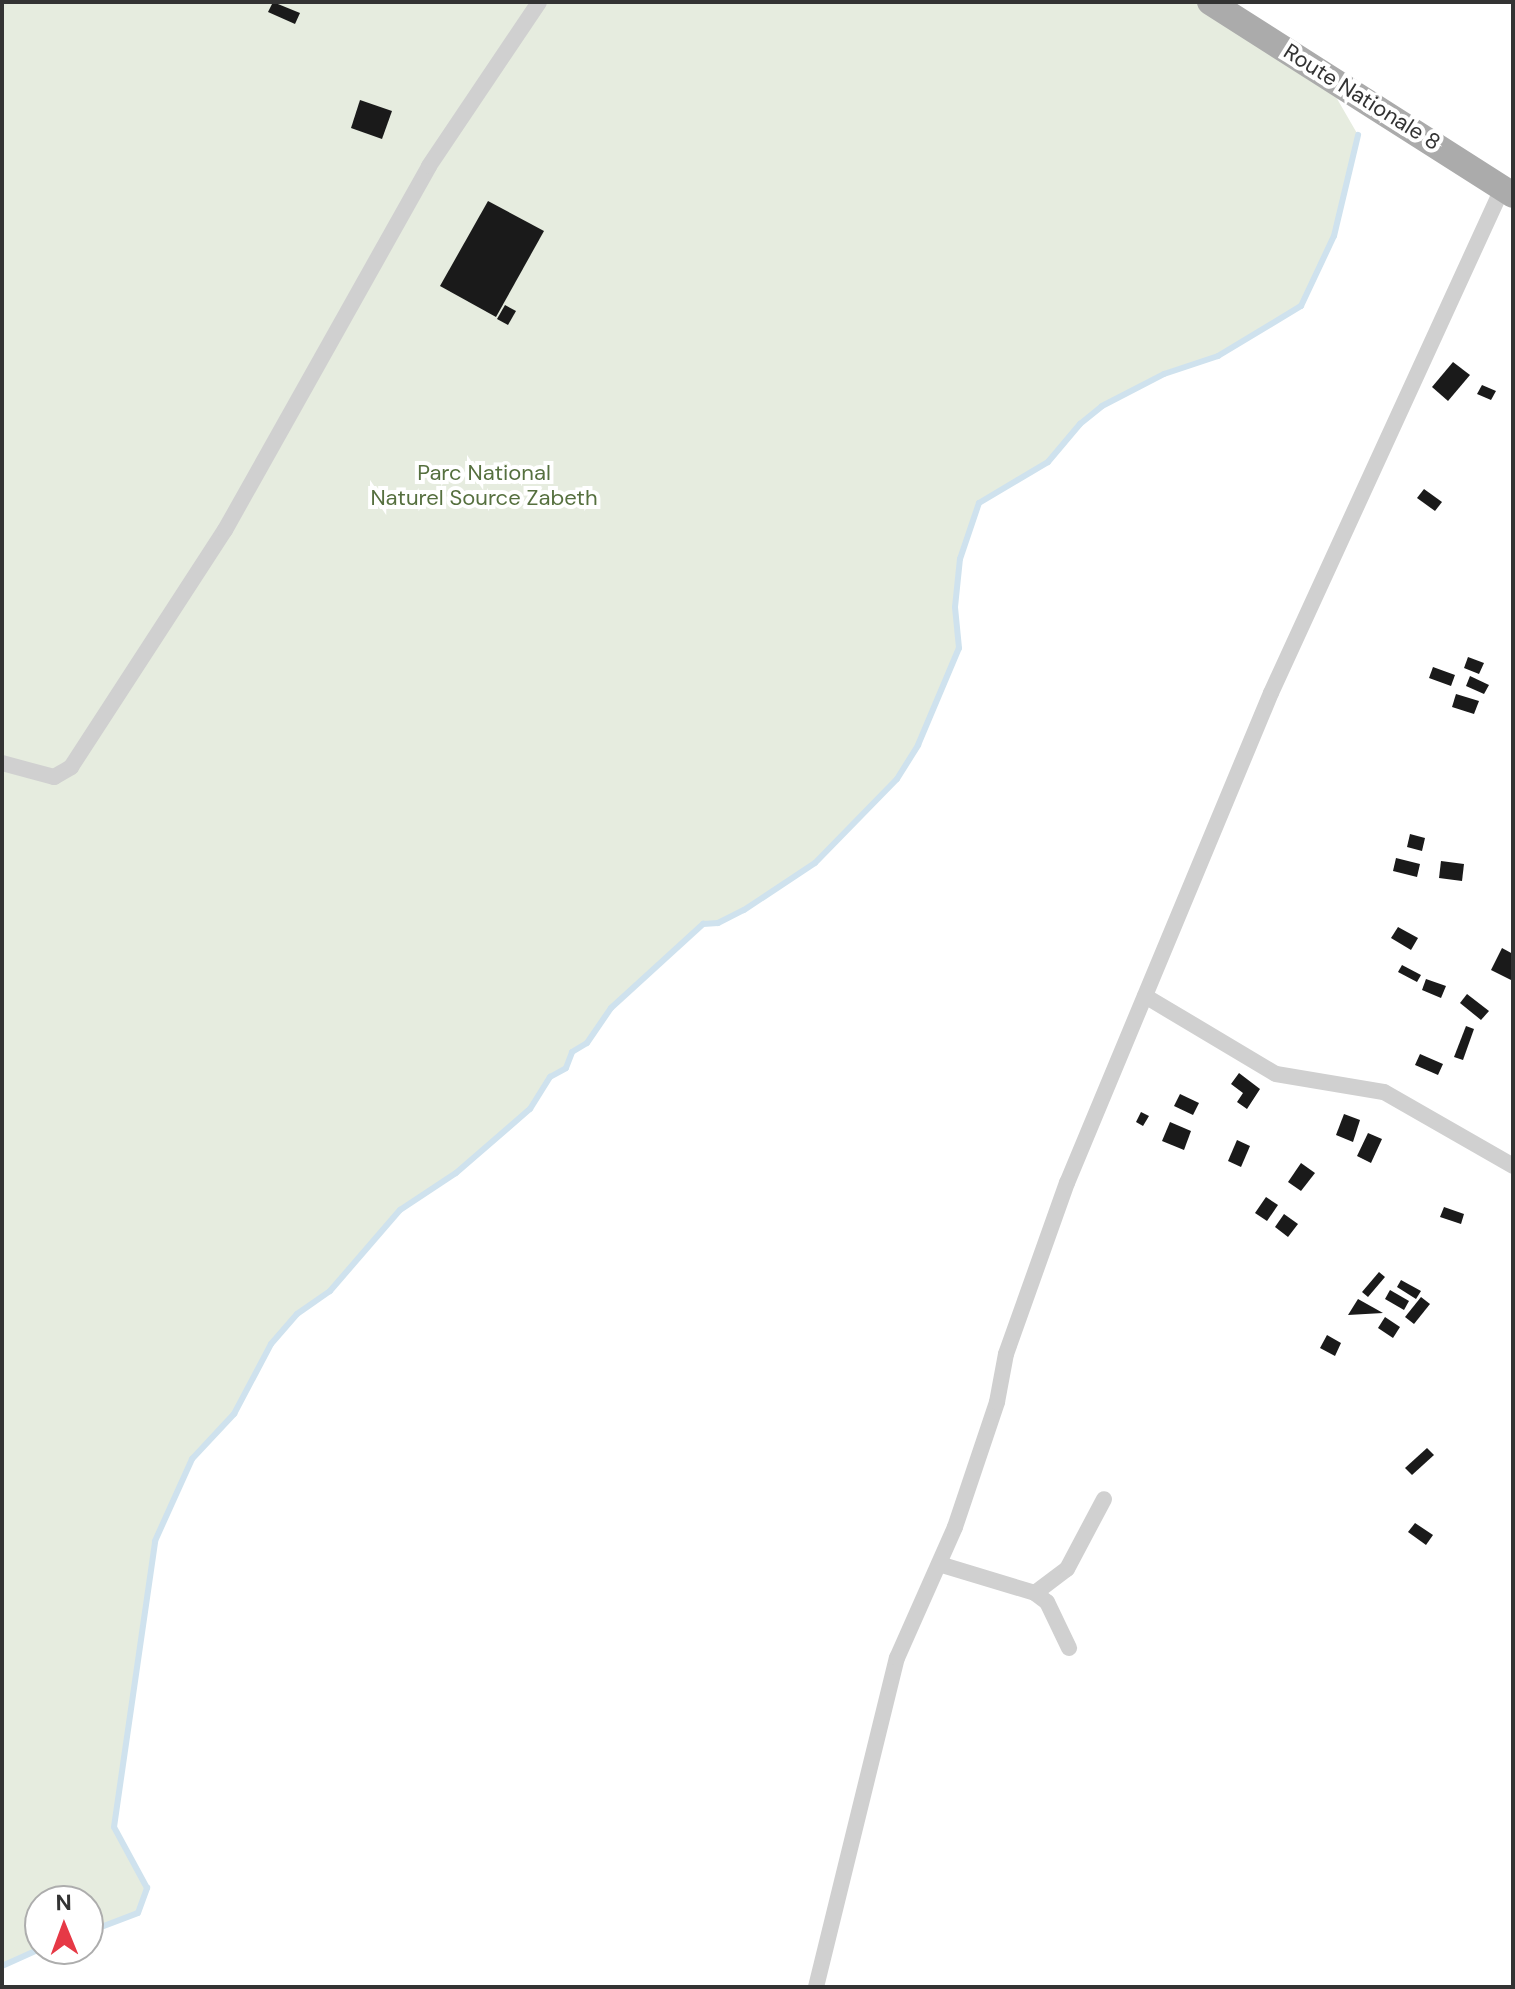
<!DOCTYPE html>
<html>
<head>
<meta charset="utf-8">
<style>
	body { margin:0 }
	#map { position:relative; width:1515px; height:1989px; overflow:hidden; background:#fff; font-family:"DM Sans",sans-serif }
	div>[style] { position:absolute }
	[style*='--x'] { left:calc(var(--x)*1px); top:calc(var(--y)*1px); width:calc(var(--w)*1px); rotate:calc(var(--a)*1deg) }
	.green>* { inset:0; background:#e6ecdf }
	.stream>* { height:6px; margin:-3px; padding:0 3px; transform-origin:3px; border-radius:3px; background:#cfe2ee }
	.building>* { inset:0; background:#1a1a1a }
	.minor>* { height:16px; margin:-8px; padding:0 8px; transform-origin:8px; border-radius:8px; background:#d0d0d0 }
	.primary>* { height:26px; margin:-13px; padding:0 13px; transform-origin:13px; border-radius:13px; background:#ababab }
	span { translate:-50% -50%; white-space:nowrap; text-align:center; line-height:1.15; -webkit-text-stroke:8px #fff; paint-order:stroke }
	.street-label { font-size:22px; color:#333 }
	.park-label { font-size:22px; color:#56703f }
	.frame { position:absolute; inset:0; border:4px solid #333; pointer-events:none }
	.north { position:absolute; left:24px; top:1885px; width:80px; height:80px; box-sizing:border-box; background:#fff; border:2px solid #adadad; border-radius:50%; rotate:359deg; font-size:22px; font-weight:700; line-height:32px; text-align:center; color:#333 }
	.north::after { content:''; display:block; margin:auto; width:28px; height:36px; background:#e63946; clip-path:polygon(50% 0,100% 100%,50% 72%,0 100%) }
</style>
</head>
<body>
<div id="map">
	<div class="green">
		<div style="clip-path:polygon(2px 2px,1210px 2px,1321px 71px,1358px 135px,1334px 236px,1301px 306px,1218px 356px,1164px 374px,1102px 406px,1080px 424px,1048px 462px,979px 503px,960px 559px,955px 607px,959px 648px,918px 745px,897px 779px,815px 863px,744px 910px,718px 923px,703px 924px,611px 1008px,587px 1043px,572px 1052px,566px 1068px,550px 1077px,530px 1109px,456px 1173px,400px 1210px,330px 1291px,283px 1328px,234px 1414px,192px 1459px,155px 1542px,114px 1827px,147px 1888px,138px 1913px,88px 1932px,88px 1901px,40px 1901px,40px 1949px,2px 1966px)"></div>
	</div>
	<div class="stream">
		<div style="--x:88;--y:1932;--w:53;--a:-20.8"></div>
		<div style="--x:138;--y:1913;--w:27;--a:-70"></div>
		<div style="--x:147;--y:1888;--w:69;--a:-118.4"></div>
		<div style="--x:114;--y:1827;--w:289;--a:-81.8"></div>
		<div style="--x:155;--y:1541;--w:90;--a:-65.7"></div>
		<div style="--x:192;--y:1459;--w:62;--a:-47"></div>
		<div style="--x:234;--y:1414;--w:79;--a:-62.1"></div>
		<div style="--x:271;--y:1344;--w:40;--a:-49"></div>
		<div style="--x:297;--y:1314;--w:40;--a:-34.9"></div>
		<div style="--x:330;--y:1291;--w:107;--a:-49.2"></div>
		<div style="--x:400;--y:1210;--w:67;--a:-33.5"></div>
		<div style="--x:456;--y:1173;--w:98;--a:-40.9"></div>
		<div style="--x:530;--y:1109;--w:38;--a:-58"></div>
		<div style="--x:550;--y:1077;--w:18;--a:-29"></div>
		<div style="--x:566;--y:1068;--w:17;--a:-69"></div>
		<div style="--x:572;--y:1052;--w:17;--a:-31"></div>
		<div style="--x:587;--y:1043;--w:42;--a:-55.6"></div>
		<div style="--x:611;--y:1008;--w:125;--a:-42.4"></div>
		<div style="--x:703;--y:924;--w:15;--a:-4"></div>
		<div style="--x:718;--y:923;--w:29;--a:-27"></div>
		<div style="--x:744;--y:910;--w:85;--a:-33.5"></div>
		<div style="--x:815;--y:863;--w:117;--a:-45.7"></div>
		<div style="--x:897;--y:779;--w:40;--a:-58"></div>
		<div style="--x:918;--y:745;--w:105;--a:-67.1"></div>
		<div style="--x:959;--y:648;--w:41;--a:-95.6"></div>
		<div style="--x:955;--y:607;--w:48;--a:-84.1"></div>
		<div style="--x:960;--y:559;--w:59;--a:-71.3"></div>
		<div style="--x:979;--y:503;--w:80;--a:-30.7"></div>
		<div style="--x:1048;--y:462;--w:50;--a:-49.9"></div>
		<div style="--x:1080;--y:424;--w:28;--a:-39"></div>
		<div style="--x:1102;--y:406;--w:70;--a:-27.3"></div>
		<div style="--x:1164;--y:374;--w:57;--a:-18.4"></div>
		<div style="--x:1218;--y:356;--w:97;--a:-31.1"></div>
		<div style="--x:1301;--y:306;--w:77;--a:-64.8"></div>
		<div style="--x:1334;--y:236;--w:104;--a:-76.6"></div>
		<div style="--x:2;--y:1966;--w:42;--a:-24.1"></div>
	</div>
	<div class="building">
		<div style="clip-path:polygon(273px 2px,300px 13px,295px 24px,268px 12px)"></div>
		<div style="clip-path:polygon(360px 100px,392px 111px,382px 139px,351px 128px)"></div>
		<div style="clip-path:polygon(488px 201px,544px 231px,496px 317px,440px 286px)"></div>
		<div style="clip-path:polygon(505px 305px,516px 311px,508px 325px,497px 319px)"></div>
		<div style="clip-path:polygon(1453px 362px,1470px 375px,1448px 401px,1432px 387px)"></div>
		<div style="clip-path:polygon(1482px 385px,1496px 391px,1491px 400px,1477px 394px)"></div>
		<div style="clip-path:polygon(1424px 489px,1442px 502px,1435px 511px,1417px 498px)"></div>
		<div style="clip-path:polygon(1468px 657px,1484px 663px,1479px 674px,1464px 668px)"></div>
		<div style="clip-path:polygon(1433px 667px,1455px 675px,1451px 686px,1429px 678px)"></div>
		<div style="clip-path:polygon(1470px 676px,1489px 685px,1484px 694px,1466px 686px)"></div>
		<div style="clip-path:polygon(1456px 694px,1479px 701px,1474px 714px,1452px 707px)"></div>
		<div style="clip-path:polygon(1410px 834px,1425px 838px,1422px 851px,1407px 847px)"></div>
		<div style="clip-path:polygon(1396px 858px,1420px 864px,1417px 877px,1393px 871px)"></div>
		<div style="clip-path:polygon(1441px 861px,1464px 864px,1462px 881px,1439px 878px)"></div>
		<div style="clip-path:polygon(1398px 927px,1418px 938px,1411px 950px,1391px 938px)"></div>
		<div style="clip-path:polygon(1502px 948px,1513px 954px,1513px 981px,1491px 970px)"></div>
		<div style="clip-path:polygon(1402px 965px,1421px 975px,1417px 982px,1398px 972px)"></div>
		<div style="clip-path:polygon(1426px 979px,1446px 986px,1441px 998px,1422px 990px)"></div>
		<div style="clip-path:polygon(1467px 994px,1489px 1011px,1481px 1020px,1460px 1003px)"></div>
		<div style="clip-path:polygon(1466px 1026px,1474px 1029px,1463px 1060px,1454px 1057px)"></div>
		<div style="clip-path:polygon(1420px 1054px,1443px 1064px,1438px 1075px,1415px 1065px)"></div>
		<div style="clip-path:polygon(1239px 1073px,1260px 1089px,1247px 1109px,1237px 1102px,1243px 1093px,1231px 1084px)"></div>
		<div style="clip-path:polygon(1180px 1094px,1199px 1103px,1193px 1115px,1174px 1106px)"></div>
		<div style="clip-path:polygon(1141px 1112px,1149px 1116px,1143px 1126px,1136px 1122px)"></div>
		<div style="clip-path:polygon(1344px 1114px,1360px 1120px,1353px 1142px,1336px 1135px)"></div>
		<div style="clip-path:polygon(1170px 1122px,1191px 1131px,1184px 1150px,1162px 1141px)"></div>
		<div style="clip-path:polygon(1368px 1133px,1382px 1139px,1371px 1163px,1357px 1156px)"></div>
		<div style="clip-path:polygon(1237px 1140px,1250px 1146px,1241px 1167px,1228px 1161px)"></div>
		<div style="clip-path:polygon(1301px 1163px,1315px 1173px,1301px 1191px,1288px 1182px)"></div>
		<div style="clip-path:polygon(1266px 1197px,1278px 1205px,1267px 1221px,1255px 1213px)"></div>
		<div style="clip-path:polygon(1444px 1207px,1464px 1214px,1461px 1224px,1440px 1217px)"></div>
		<div style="clip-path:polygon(1284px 1214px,1298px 1224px,1288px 1237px,1275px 1227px)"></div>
		<div style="clip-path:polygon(1379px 1272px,1385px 1277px,1368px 1297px,1362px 1292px)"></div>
		<div style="clip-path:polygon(1401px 1280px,1421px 1291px,1416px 1299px,1397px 1287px)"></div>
		<div style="clip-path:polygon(1390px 1290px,1409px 1301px,1404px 1310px,1385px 1299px)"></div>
		<div style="clip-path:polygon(1421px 1297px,1430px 1304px,1414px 1324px,1405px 1317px)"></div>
		<div style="clip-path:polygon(1358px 1299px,1383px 1313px,1348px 1315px)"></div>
		<div style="clip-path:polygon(1385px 1317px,1400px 1327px,1393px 1338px,1378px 1328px)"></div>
		<div style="clip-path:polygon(1327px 1335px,1341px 1343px,1335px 1356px,1320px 1348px)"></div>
		<div style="clip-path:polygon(1427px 1448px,1434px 1455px,1412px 1475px,1405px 1468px)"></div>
		<div style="clip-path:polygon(1415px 1523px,1433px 1535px,1426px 1545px,1408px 1532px)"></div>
	</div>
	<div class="minor">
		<div style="--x:2;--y:763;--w:54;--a:15.1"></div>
		<div style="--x:54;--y:777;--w:20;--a:-30"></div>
		<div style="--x:71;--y:767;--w:283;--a:-57"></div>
		<div style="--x:225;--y:530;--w:417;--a:-60.7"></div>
		<div style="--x:429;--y:166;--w:197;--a:-56.1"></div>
		<div style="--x:1145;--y:996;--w:152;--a:30.8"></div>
		<div style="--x:1276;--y:1074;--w:109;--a:9.5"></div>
		<div style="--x:1384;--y:1092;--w:149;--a:29.8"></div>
		<div style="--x:939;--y:1564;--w:100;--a:16.8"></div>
		<div style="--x:1035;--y:1593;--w:15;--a:37"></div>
		<div style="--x:1047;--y:1602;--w:51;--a:64.4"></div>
		<div style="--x:1035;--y:1593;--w:40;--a:-37"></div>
		<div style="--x:1067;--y:1569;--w:79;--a:-62.1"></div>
		<div style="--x:816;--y:1987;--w:339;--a:-76.2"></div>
		<div style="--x:897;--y:1658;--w:143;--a:-66.1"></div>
		<div style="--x:955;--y:1527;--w:132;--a:-71.4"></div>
		<div style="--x:997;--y:1402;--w:49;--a:-79.4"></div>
		<div style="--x:1006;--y:1354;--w:182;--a:-70.4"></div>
		<div style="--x:1067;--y:1183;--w:531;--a:-67.4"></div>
		<div style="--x:1271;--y:693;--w:554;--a:-65.38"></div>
	</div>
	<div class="primary">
		<div style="--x:1210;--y:2;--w:359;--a:32.5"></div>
	</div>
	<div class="street-label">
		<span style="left:1362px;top:97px;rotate:32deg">Route Nationale 8</span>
	</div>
	<div class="park-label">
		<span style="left:484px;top:485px">Parc National<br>Naturel Source Zabeth</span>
	</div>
	<div class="frame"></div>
	<div class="north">N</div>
</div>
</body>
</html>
